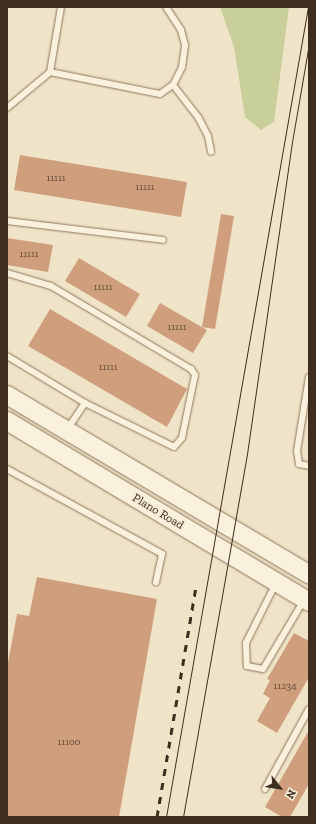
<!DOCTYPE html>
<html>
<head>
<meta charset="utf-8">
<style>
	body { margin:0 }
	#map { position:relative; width:316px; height:824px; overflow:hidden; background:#f0e4c8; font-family:"Zilla Slab",serif }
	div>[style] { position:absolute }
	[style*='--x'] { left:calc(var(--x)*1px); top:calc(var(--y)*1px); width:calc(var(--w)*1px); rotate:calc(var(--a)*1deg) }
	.green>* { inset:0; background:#c9cf9b }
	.building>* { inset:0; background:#cf9f7d }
	.roads { filter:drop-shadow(0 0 1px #8d765c) drop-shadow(0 0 1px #8d765c) }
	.service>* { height:6px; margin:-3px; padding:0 3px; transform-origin:3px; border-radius:3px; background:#faf1dc }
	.secondary>* { height:18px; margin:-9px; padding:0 9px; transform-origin:9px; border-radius:9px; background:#faf1dc }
	.tram>* { height:1px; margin:-0.5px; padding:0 0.5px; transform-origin:0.5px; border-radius:0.5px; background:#3d2e20 }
	.rail>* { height:3px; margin-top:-1.5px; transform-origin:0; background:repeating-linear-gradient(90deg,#3d2e20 0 7px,transparent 0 14px) }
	span { translate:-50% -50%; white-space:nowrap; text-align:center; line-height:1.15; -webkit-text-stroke:4px #f7eed8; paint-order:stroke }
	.number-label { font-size:10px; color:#624a37 }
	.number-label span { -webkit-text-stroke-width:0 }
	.street-label { font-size:12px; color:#3d2e20 }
	.frame { position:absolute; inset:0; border:8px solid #3d2e20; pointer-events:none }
	.north { position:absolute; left:260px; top:768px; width:40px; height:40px; -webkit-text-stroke:3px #f7eed8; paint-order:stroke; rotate:120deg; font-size:11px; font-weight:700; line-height:16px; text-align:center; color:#3d2e20 }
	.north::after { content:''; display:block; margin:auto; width:14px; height:18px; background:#3d2e20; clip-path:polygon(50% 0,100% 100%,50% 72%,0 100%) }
</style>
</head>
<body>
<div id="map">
	<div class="green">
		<div style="clip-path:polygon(220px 7px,289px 7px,274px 122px,261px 130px,245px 117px,234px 47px)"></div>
	</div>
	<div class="building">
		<div style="clip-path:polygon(20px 155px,187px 182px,181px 217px,14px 190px)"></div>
		<div style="clip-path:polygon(221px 214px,234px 216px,215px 329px,202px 327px)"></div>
		<div style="clip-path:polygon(7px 238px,53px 245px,48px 272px,7px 265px)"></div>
		<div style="clip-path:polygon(79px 258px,140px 294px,126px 317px,65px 281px)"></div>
		<div style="clip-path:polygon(160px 303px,207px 330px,193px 353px,147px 326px)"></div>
		<div style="clip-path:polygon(50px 309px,187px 389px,167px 427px,28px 346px)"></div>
		<div style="clip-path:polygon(37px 577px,157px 599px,119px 817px,7px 817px,7px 668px,17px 614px,29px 616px)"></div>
		<div style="clip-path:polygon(294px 633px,309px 641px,309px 677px,277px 733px,257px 721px,270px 698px,263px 694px,270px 680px,267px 679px)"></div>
		<div style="clip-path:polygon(309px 730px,309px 784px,290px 817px,282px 817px,265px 807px)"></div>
	</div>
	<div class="roads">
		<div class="service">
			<div style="--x:50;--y:72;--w:112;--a:11.3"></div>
			<div style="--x:160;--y:94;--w:16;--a:-35"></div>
			<div style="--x:173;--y:85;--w:20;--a:-63"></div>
			<div style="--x:182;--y:67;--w:22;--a:-82"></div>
			<div style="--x:185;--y:45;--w:16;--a:-105"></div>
			<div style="--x:181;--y:30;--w:27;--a:-123"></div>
			<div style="--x:173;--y:85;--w:41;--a:52"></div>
			<div style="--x:198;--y:117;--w:21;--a:62"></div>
			<div style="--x:208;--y:136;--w:16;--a:79"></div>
			<div style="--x:7;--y:108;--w:56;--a:-39.9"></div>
			<div style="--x:50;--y:72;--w:66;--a:-80.4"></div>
			<div style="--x:7;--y:221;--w:157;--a:6.9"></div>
			<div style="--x:7;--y:273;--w:46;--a:16.5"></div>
			<div style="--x:51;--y:286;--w:163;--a:30.7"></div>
			<div style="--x:191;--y:369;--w:7;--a:56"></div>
			<div style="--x:195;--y:375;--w:64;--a:101.7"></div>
			<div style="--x:182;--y:438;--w:12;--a:132"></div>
			<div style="--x:174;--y:447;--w:99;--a:-153.7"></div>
			<div style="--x:7;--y:356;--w:91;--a:31.1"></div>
			<div style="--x:85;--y:403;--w:32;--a:124"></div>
			<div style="--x:309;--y:377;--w:75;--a:99.2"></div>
			<div style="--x:297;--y:451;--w:13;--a:81"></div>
			<div style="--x:299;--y:464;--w:10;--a:11"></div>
			<div style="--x:7;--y:469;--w:177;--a:28.7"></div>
			<div style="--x:162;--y:554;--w:29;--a:102"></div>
			<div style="--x:275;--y:585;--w:65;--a:116.6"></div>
			<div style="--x:246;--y:643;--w:23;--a:88"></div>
			<div style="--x:247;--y:666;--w:16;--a:11"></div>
			<div style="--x:263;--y:669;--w:80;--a:-59.3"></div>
			<div style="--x:265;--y:789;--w:91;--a:-61.2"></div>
		</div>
		<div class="secondary">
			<div style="--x:7;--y:395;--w:351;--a:30.7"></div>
			<div style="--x:7;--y:421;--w:352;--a:30.9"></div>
		</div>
	</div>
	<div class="tram">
		<div style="--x:166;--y:817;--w:822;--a:-80.06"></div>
		<div style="--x:183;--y:817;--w:369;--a:-80"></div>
		<div style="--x:247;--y:454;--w:315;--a:-81.8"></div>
		<div style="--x:292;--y:142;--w:99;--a:-80.2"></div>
	</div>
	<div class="rail">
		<div style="--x:157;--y:817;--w:234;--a:-80.4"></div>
	</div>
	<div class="number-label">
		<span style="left:56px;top:179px">11111</span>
		<span style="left:145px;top:188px">11111</span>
		<span style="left:29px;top:255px">11111</span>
		<span style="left:103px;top:288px">11111</span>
		<span style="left:177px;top:328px">11111</span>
		<span style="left:108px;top:368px">11111</span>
		<span style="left:285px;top:687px">11234</span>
		<span style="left:69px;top:743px">11100</span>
	</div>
	<div class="street-label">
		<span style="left:158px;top:512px;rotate:31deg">Plano Road</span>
	</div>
	<div class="frame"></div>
	<div class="north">N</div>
</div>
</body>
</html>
